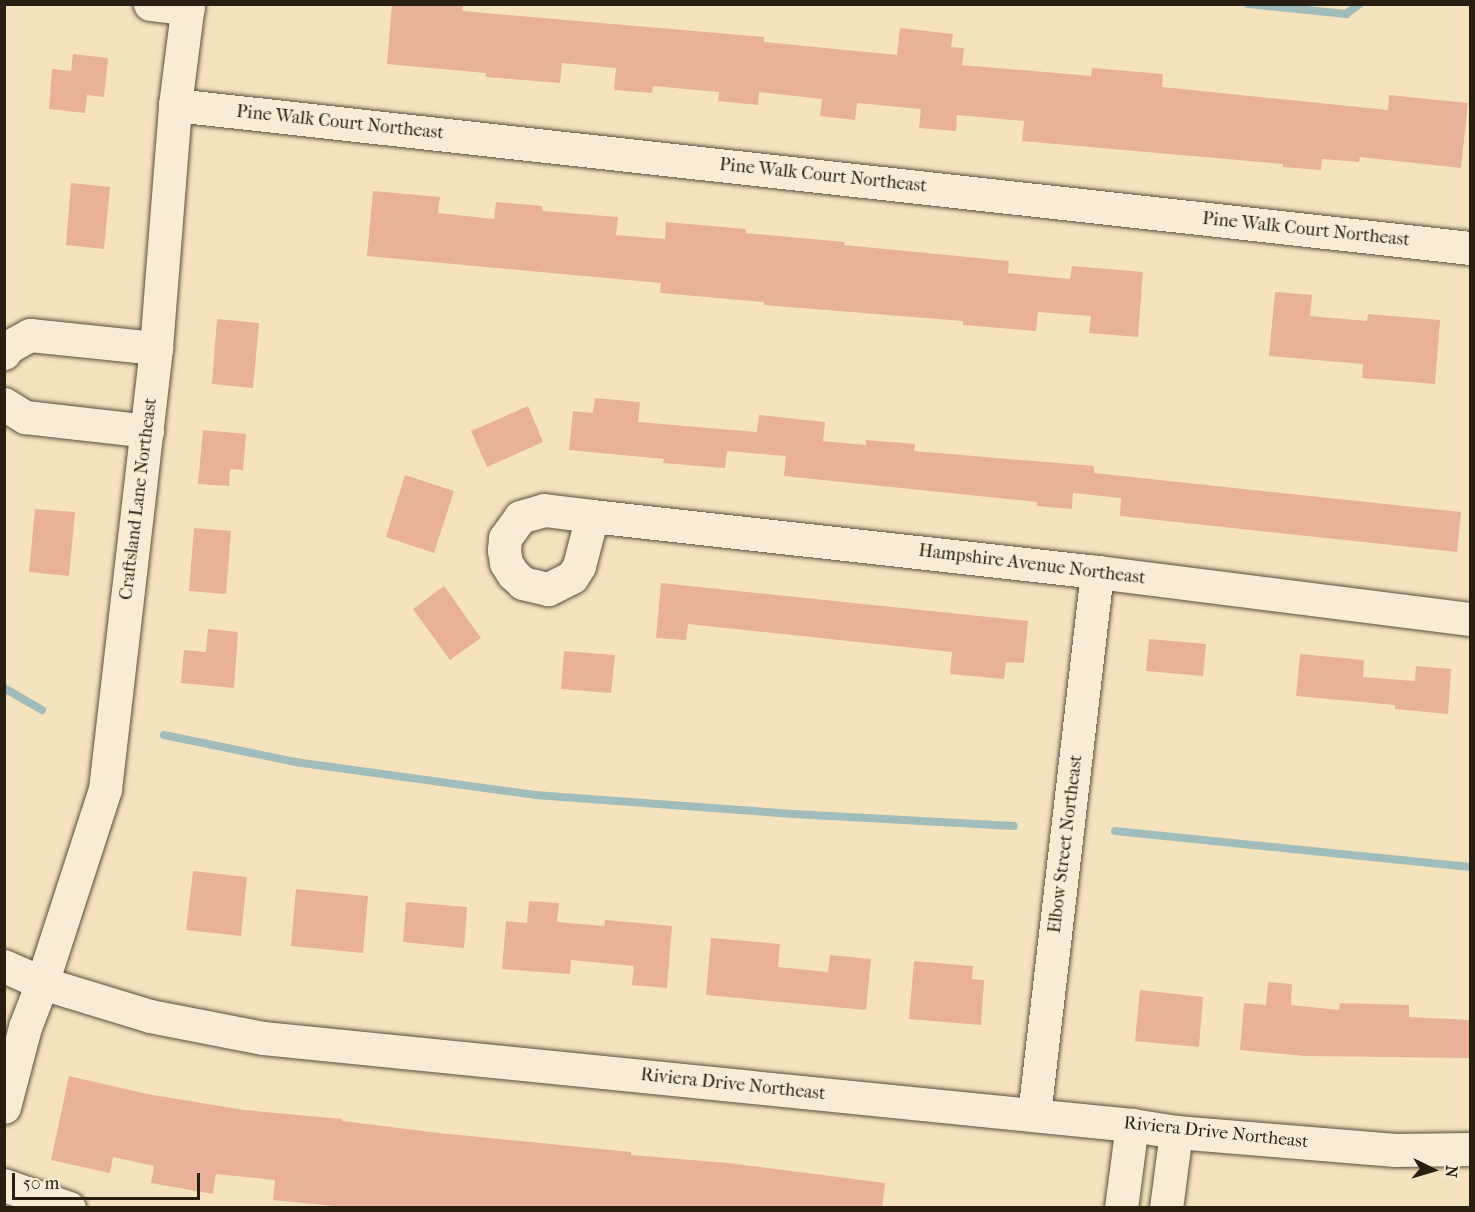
<!DOCTYPE html>
<html>
<head>
<meta charset="utf-8">
<style>
	body { margin:0 }
	#map { position:relative; width:1475px; height:1212px; overflow:hidden; background:#f5e3bd; font-family:"IM FELL French Canon",serif }
	div>[style] { position:absolute }
	[style*='--x'] { left:calc(var(--x)*1px); top:calc(var(--y)*1px); width:calc(var(--w)*1px); rotate:calc(var(--a)*1deg) }
	.stream>* { height:8px; margin:-4px; padding:0 4px; transform-origin:4px; border-radius:4px; background:#a0bcbb }
	.building>* { inset:0; background:#eab199 }
	.roads { filter:drop-shadow(0 0 2px #5b4f3d) drop-shadow(0 0 2px #5b4f3d) }
	.minor>* { height:33px; margin:-16.5px; padding:0 16.5px; transform-origin:16.5px; border-radius:16.5px; background:#f8edd4 }
	span { translate:-50% -50%; white-space:nowrap; text-align:center; line-height:1.15; -webkit-text-stroke:5px #f8edd4; paint-order:stroke }
	.street-label { font-size:18px; color:#281e12 }
	.frame { position:absolute; inset:0; border:6px solid #281e12; pointer-events:none }
	.north { position:absolute; left:1403px; top:1140px; width:60px; height:60px; -webkit-text-stroke:4px #f8edd4; paint-order:stroke; rotate:95deg; font-size:16px; font-weight:700; line-height:24px; text-align:center; color:#281e12 }
	.north::after { content:''; display:block; margin:auto; width:21px; height:27px; background:#281e12; clip-path:polygon(50% 0,100% 100%,50% 72%,0 100%) }
	.scale { position:absolute; left:12px; top:1173px; width:188px; height:27px; box-sizing:border-box; border:3px solid #281e12; border-top:0; padding-left:8px; font-size:18px; line-height:21px; white-space:nowrap; color:#281e12; -webkit-text-stroke:4px #f8edd4; paint-order:stroke }
</style>
</head>
<body>
<div id="map">
	<div class="stream">
		<div style="--x:1248;--y:4;--w:99;--a:5.8"></div>
		<div style="--x:1346;--y:14;--w:17;--a:-36"></div>
		<div style="--x:4;--y:688;--w:44;--a:30.1"></div>
		<div style="--x:164;--y:735;--w:134;--a:11.6"></div>
		<div style="--x:295;--y:762;--w:242;--a:7.8"></div>
		<div style="--x:535;--y:795;--w:259;--a:4.2"></div>
		<div style="--x:793;--y:814;--w:221;--a:3.1"></div>
		<div style="--x:1115;--y:831;--w:357;--a:5.8"></div>
	</div>
	<div class="building">
		<div style="clip-path:polygon(392px 4px,463px 4px,462px 11px,764px 37px,764px 42px,897px 55px,900px 28px,953px 34px,951px 47px,964px 48px,962px 65px,1091px 76px,1092px 68px,1163px 74px,1162px 87px,1388px 110px,1389px 95px,1468px 103px,1461px 168px,1360px 157px,1359px 162px,1322px 159px,1321px 170px,1283px 167px,1283px 164px,1022px 141px,1024px 121px,957px 115px,956px 131px,919px 128px,921px 109px,857px 103px,855px 120px,820px 116px,822px 99px,759px 92px,758px 105px,718px 101px,719px 92px,653px 86px,652px 93px,614px 90px,616px 68px,562px 63px,560px 83px,486px 77px,486px 73px,387px 64px)"></div>
		<div style="clip-path:polygon(73px 54px,108px 58px,104px 97px,87px 95px,85px 113px,49px 109px,52px 69px,71px 71px)"></div>
		<div style="clip-path:polygon(71px 183px,110px 187px,104px 249px,66px 245px)"></div>
		<div style="clip-path:polygon(373px 191px,440px 197px,438px 213px,494px 219px,496px 202px,542px 206px,542px 211px,618px 217px,616px 235px,665px 239px,666px 222px,746px 229px,746px 233px,845px 242px,844px 245px,1009px 261px,1008px 273px,1070px 279px,1072px 266px,1143px 272px,1138px 337px,1089px 333px,1091px 316px,1038px 312px,1036px 331px,963px 325px,963px 321px,764px 305px,764px 302px,660px 293px,661px 283px,367px 256px)"></div>
		<div style="clip-path:polygon(1275px 292px,1312px 295px,1310px 316px,1367px 321px,1368px 314px,1440px 320px,1435px 384px,1362px 378px,1363px 364px,1269px 356px)"></div>
		<div style="clip-path:polygon(217px 319px,259px 323px,253px 388px,212px 384px)"></div>
		<div style="clip-path:polygon(595px 398px,640px 402px,638px 422px,757px 432px,759px 415px,825px 422px,823px 441px,866px 445px,866px 440px,915px 444px,914px 451px,1094px 466px,1094px 473px,1461px 512px,1457px 552px,1120px 516px,1121px 498px,1073px 493px,1072px 509px,1037px 506px,1037px 502px,784px 476px,786px 456px,727px 451px,725px 468px,663px 463px,664px 459px,569px 450px,573px 411px,593px 413px)"></div>
		<div style="clip-path:polygon(528px 406px,543px 442px,487px 467px,471px 431px)"></div>
		<div style="clip-path:polygon(203px 430px,246px 434px,243px 470px,230px 469px,229px 486px,198px 484px)"></div>
		<div style="clip-path:polygon(405px 475px,454px 491px,434px 553px,386px 537px)"></div>
		<div style="clip-path:polygon(35px 509px,75px 512px,69px 576px,29px 572px)"></div>
		<div style="clip-path:polygon(194px 528px,231px 531px,226px 594px,189px 591px)"></div>
		<div style="clip-path:polygon(661px 583px,1028px 621px,1024px 663px,1006px 662px,1004px 679px,950px 674px,952px 652px,688px 624px,686px 640px,656px 638px)"></div>
		<div style="clip-path:polygon(444px 586px,481px 638px,450px 660px,413px 609px)"></div>
		<div style="clip-path:polygon(208px 629px,238px 632px,234px 688px,181px 683px,184px 650px,206px 652px)"></div>
		<div style="clip-path:polygon(1149px 639px,1206px 644px,1203px 676px,1146px 671px)"></div>
		<div style="clip-path:polygon(564px 651px,615px 655px,611px 693px,561px 689px)"></div>
		<div style="clip-path:polygon(1300px 654px,1364px 660px,1363px 677px,1415px 681px,1416px 666px,1451px 669px,1448px 714px,1395px 709px,1395px 705px,1296px 696px)"></div>
		<div style="clip-path:polygon(193px 871px,247px 877px,241px 936px,186px 930px)"></div>
		<div style="clip-path:polygon(296px 889px,368px 896px,363px 953px,291px 946px)"></div>
		<div style="clip-path:polygon(529px 901px,559px 903px,557px 922px,604px 926px,605px 920px,672px 926px,667px 988px,632px 985px,634px 966px,571px 960px,570px 974px,502px 969px,506px 921px,527px 923px)"></div>
		<div style="clip-path:polygon(406px 902px,467px 907px,464px 948px,403px 942px)"></div>
		<div style="clip-path:polygon(711px 938px,780px 944px,778px 967px,828px 972px,830px 955px,871px 959px,866px 1010px,706px 995px)"></div>
		<div style="clip-path:polygon(914px 961px,973px 966px,972px 979px,984px 980px,981px 1025px,909px 1019px)"></div>
		<div style="clip-path:polygon(1268px 982px,1292px 984px,1291px 1005px,1339px 1010px,1340px 1003px,1409px 1005px,1409px 1017px,1470px 1020px,1470px 1058px,1305px 1056px,1240px 1050px,1244px 1003px,1266px 1005px)"></div>
		<div style="clip-path:polygon(1140px 990px,1203px 997px,1199px 1047px,1135px 1041px)"></div>
		<div style="clip-path:polygon(69px 1076px,147px 1094px,244px 1110px,342px 1119px,342px 1121px,439px 1133px,631px 1152px,631px 1155px,728px 1163px,885px 1183px,882px 1208px,354px 1208px,273px 1200px,275px 1180px,216px 1174px,213px 1194px,151px 1183px,154px 1166px,113px 1157px,110px 1173px,51px 1160px)"></div>
	</div>
	<div class="roads">
		<div class="minor">
			<div style="--x:150;--y:4;--w:38;--a:7"></div>
			<div style="--x:175;--y:105;--w:1303;--a:6.3"></div>
			<div style="--x:4;--y:353;--w:7;--a:-56"></div>
			<div style="--x:8;--y:347;--w:25;--a:-29"></div>
			<div style="--x:30;--y:335;--w:127;--a:5.9"></div>
			<div style="--x:4;--y:404;--w:25;--a:32"></div>
			<div style="--x:25;--y:417;--w:123;--a:6.5"></div>
			<div style="--x:544;--y:510;--w:48;--a:7.1"></div>
			<div style="--x:592;--y:516;--w:52;--a:104.6"></div>
			<div style="--x:579;--y:566;--w:13;--a:122"></div>
			<div style="--x:572;--y:577;--w:27;--a:153"></div>
			<div style="--x:548;--y:589;--w:26;--a:-167"></div>
			<div style="--x:523;--y:583;--w:13;--a:-138"></div>
			<div style="--x:513;--y:574;--w:13;--a:-122"></div>
			<div style="--x:506;--y:563;--w:13;--a:-99"></div>
			<div style="--x:504;--y:550;--w:12;--a:-85"></div>
			<div style="--x:505;--y:538;--w:26;--a:-54"></div>
			<div style="--x:520;--y:517;--w:25;--a:-16"></div>
			<div style="--x:592;--y:516;--w:508;--a:6.33"></div>
			<div style="--x:1097;--y:572;--w:376;--a:7.2"></div>
			<div style="--x:4;--y:966;--w:42;--a:24.1"></div>
			<div style="--x:42;--y:983;--w:113;--a:17"></div>
			<div style="--x:150;--y:1016;--w:115;--a:11"></div>
			<div style="--x:263;--y:1038;--w:873;--a:5.72"></div>
			<div style="--x:1132;--y:1125;--w:45;--a:9"></div>
			<div style="--x:1176;--y:1132;--w:220;--a:4.7"></div>
			<div style="--x:1395;--y:1150;--w:75;--a:-0.8"></div>
			<div style="--x:4;--y:1107;--w:83;--a:-75.3"></div>
			<div style="--x:25;--y:1027;--w:47;--a:-68.9"></div>
			<div style="--x:42;--y:983;--w:204;--a:-72"></div>
			<div style="--x:105;--y:789;--w:444;--a:-83.4"></div>
			<div style="--x:156;--y:348;--w:244;--a:-85.5"></div>
			<div style="--x:175;--y:105;--w:102;--a:-82.7"></div>
			<div style="--x:1034;--y:1115;--w:547;--a:-83.38"></div>
			<div style="--x:4;--y:1185;--w:69;--a:19.5"></div>
			<div style="--x:1121;--y:1208;--w:84;--a:-82.5"></div>
			<div style="--x:1166;--y:1208;--w:77;--a:-82.5"></div>
		</div>
	</div>
	<div class="street-label">
		<span style="left:340px;top:123px;rotate:6deg">Pine Walk Court Northeast</span>
		<span style="left:823px;top:176px;rotate:6deg">Pine Walk Court Northeast</span>
		<span style="left:1306px;top:230px;rotate:6deg">Pine Walk Court Northeast</span>
		<span style="left:139px;top:499px;rotate:-83deg">Craftsland Lane Northeast</span>
		<span style="left:1032px;top:565px;rotate:7deg">Hampshire Avenue Northeast</span>
		<span style="left:1066px;top:844px;rotate:-83deg">Elbow Street Northeast</span>
		<span style="left:733px;top:1085px;rotate:6deg">Riviera Drive Northeast</span>
		<span style="left:1216px;top:1133px;rotate:6deg">Riviera Drive Northeast</span>
	</div>
	<div class="frame"></div>
	<div class="north">N</div>
	<div class="scale">50 m</div>
</div>
</body>
</html>
